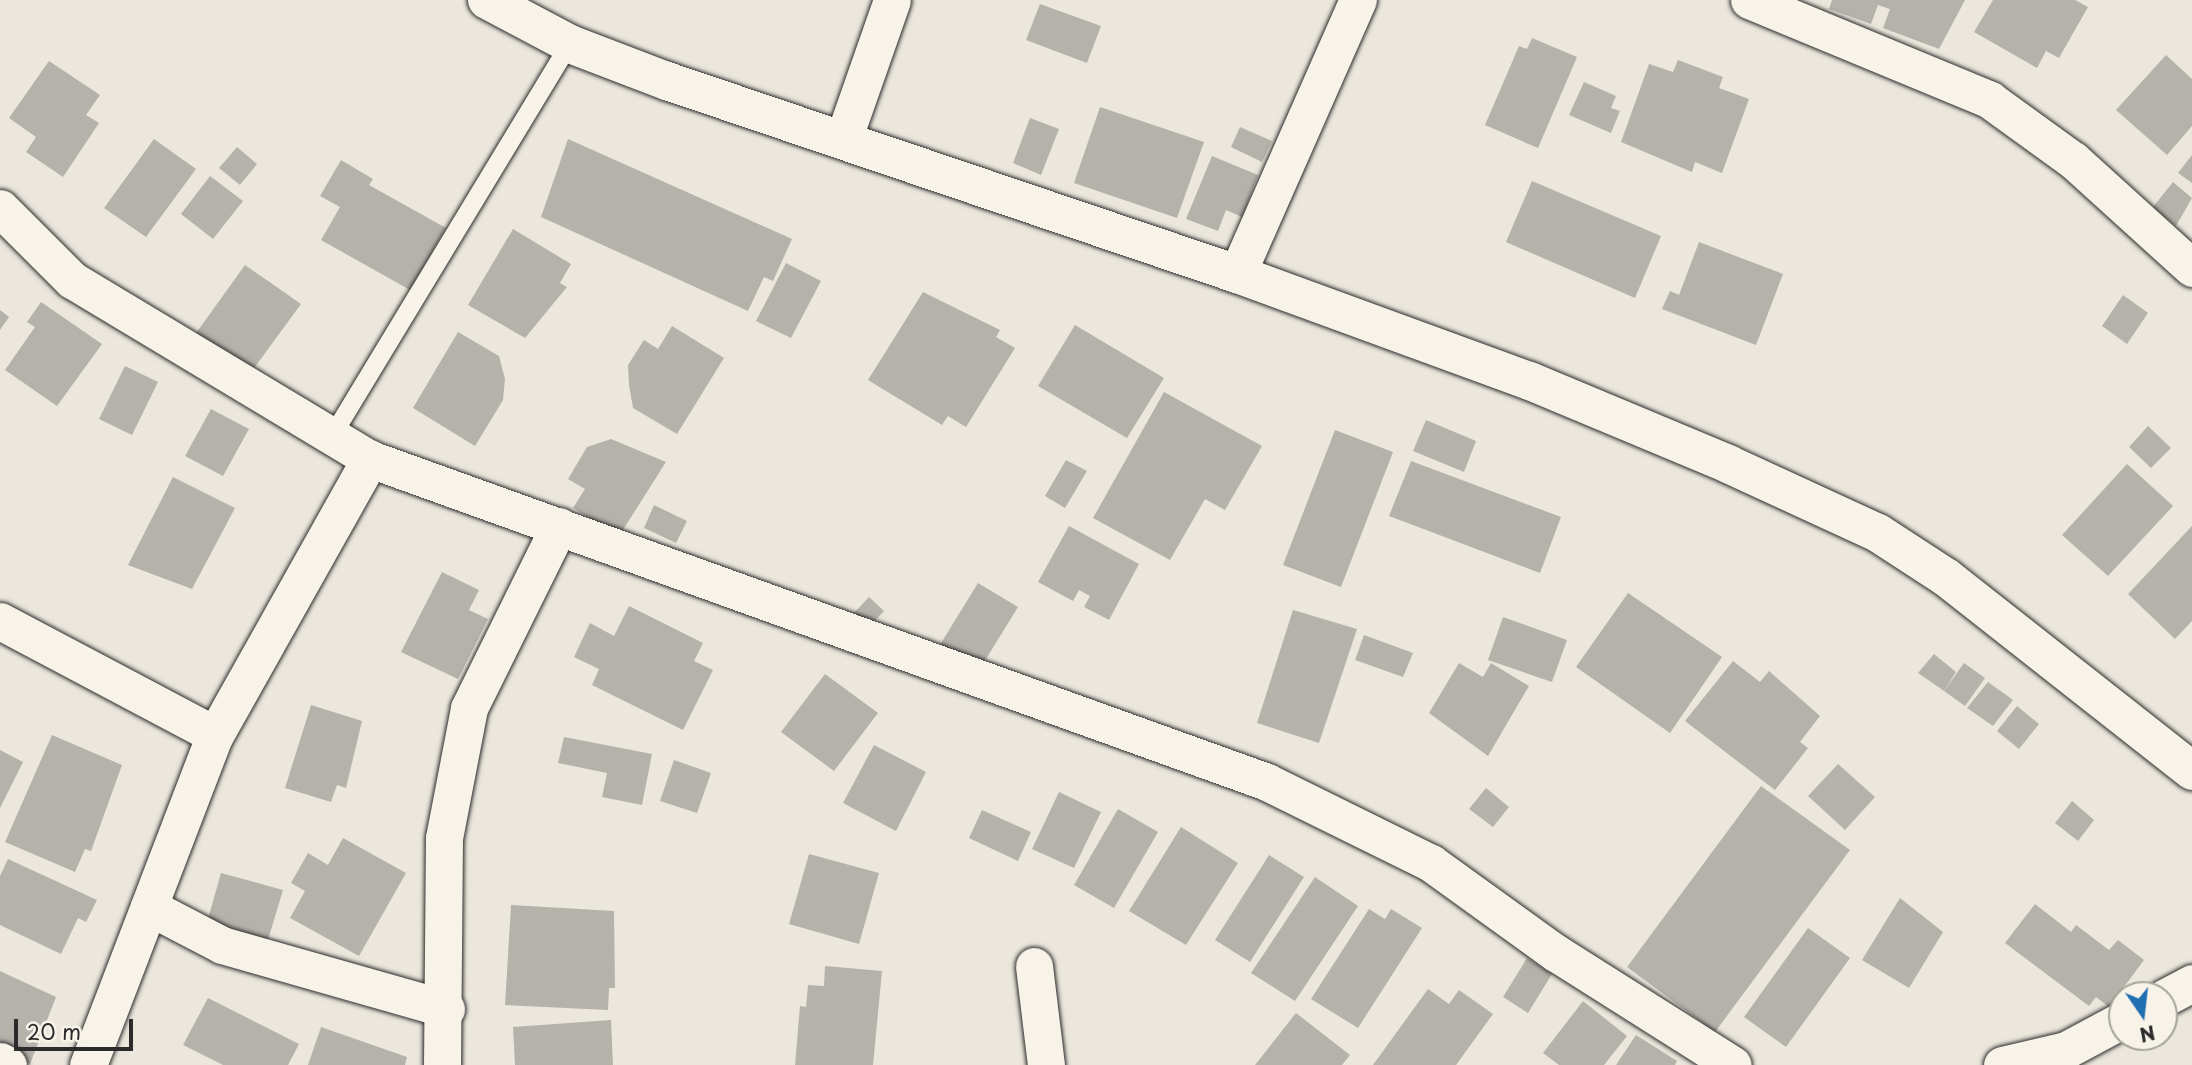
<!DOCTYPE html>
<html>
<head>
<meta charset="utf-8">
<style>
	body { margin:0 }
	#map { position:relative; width:2192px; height:1065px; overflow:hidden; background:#ebe7dd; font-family:"Playpen Sans",sans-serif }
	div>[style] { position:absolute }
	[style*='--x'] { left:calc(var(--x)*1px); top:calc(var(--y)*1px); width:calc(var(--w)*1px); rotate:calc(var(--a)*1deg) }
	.building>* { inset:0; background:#b5b2ab }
	.roads { filter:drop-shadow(0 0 2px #2b2b2b) drop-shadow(0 0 2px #2b2b2b) }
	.service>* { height:18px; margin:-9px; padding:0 9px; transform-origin:9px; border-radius:9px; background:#f7f3e8 }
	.minor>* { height:37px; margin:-18.5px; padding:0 18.5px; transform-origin:18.5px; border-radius:18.5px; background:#f7f3e8 }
	.tertiary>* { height:38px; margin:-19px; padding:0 19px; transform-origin:19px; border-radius:19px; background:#f7f3e8 }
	span { translate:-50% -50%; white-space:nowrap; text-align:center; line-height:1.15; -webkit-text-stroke:6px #f7f3e8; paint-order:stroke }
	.north { position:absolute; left:2108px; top:981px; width:70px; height:70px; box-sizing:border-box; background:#f7f3e8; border:2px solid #a5a39c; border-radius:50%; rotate:166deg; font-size:19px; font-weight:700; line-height:28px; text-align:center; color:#2b2b2b }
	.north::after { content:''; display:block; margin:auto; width:24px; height:32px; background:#1f6fb2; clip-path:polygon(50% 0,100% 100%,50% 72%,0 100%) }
	.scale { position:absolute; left:14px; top:1019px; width:119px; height:32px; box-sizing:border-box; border:4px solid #2b2b2b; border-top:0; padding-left:9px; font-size:21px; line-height:24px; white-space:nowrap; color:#2b2b2b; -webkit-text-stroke:5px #f7f3e8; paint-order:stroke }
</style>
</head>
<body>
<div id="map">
	<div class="building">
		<div style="clip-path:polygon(1832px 0,1965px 0,1939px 49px,1883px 28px,1890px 9px,1878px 5px,1871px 24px,1829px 9px)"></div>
		<div style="clip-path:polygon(1993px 0,2075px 0,2088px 7px,2059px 58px,2046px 51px,2037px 68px,1974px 32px)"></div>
		<div style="clip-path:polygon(1040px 4px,1101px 26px,1087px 63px,1026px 40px)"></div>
		<div style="clip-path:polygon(1532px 38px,1577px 57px,1538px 148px,1485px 125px,1519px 46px,1527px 49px)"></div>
		<div style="clip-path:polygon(2166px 55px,2192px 79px,2192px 126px,2167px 155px,2116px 110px)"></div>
		<div style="clip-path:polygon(1678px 60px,1723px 77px,1719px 88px,1749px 99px,1722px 173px,1695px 162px,1692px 172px,1621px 142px,1649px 64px,1673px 72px)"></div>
		<div style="clip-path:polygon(49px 61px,100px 95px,86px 115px,99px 123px,63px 177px,26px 152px,36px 137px,9px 118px)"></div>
		<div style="clip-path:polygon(1584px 82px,1616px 96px,1611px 108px,1620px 111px,1611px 133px,1569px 115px)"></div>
		<div style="clip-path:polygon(1100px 107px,1204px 142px,1177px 218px,1074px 183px)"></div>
		<div style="clip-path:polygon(1030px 118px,1059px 129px,1041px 175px,1013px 163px)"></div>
		<div style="clip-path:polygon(1240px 127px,1272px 141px,1262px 162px,1231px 147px)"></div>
		<div style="clip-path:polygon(154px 139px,196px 169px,146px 237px,104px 208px)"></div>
		<div style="clip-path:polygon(568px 139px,792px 239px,773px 281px,764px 277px,748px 311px,541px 217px)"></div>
		<div style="clip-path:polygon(237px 147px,257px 164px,240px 185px,219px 168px)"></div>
		<div style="clip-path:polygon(2192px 155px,2192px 183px,2178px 173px)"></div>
		<div style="clip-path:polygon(1212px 156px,1258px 175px,1242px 217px,1226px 210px,1218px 231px,1186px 219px)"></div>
		<div style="clip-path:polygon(341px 160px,373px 179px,369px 185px,446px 228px,410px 290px,321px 240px,340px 207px,320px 196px)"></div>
		<div style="clip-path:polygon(210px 176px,243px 201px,213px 239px,181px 214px)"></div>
		<div style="clip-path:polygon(1532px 181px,1661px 236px,1635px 298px,1506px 242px)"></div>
		<div style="clip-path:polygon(2173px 182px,2192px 198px,2176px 226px,2153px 207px)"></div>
		<div style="clip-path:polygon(513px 229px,571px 264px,560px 283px,567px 287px,525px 338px,468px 305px)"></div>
		<div style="clip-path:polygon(1699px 242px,1783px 274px,1756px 345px,1662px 309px,1670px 291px,1679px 295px)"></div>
		<div style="clip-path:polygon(786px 263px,821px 281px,791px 338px,756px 321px)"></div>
		<div style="clip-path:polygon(245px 265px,301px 304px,249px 375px,194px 336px)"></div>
		<div style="clip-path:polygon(923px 292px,1000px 330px,996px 337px,1015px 348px,966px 427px,948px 416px,942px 425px,868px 380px)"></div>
		<div style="clip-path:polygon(2123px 295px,2148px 313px,2127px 344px,2102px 326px)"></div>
		<div style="clip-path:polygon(41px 302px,102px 344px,57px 406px,5px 370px,35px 327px,27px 322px)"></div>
		<div style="clip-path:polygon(0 310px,9px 317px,0 330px)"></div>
		<div style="clip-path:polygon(1075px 325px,1164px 378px,1127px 438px,1038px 386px)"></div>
		<div style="clip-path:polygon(672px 326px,724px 358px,677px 434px,633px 408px,629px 385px,628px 365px,644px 340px,658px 349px)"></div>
		<div style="clip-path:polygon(458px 332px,499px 356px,505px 379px,503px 400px,475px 446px,413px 408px)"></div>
		<div style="clip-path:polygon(125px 366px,158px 382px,132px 435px,99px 419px)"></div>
		<div style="clip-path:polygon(1164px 392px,1262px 446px,1225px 510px,1205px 499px,1170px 560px,1093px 518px)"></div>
		<div style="clip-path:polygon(211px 409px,249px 429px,223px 476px,185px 456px)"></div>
		<div style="clip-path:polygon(1426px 420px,1476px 441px,1464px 472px,1413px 451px)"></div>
		<div style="clip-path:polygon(2148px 426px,2171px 448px,2151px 468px,2129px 447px)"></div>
		<div style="clip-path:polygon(1335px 430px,1393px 452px,1341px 587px,1283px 565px)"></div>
		<div style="clip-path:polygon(611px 439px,666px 462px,619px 536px,573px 508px,585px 489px,568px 479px,587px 447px)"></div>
		<div style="clip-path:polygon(1066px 460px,1087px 471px,1065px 508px,1045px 496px)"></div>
		<div style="clip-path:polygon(1411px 461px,1561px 517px,1540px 573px,1389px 516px)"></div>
		<div style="clip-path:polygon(2127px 464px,2173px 506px,2108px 576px,2062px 535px)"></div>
		<div style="clip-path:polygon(173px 477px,235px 508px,192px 589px,128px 565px)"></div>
		<div style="clip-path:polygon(654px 505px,687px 521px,676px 543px,644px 528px)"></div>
		<div style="clip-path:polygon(1069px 526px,1139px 564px,1109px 620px,1084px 607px,1090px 596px,1079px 590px,1073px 601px,1038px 582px)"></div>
		<div style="clip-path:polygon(2192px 526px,2192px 621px,2175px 639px,2128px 594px)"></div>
		<div style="clip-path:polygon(442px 572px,479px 590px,469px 610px,488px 619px,458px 679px,401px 652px)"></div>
		<div style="clip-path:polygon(978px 583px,1018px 607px,978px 672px,938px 648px)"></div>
		<div style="clip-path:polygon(1628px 593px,1722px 657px,1670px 733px,1576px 667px)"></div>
		<div style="clip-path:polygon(869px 597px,884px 611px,869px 627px,854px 613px)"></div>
		<div style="clip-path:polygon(629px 606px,703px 643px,694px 661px,713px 670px,683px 730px,592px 685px,599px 669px,574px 657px,590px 623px,614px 636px)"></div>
		<div style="clip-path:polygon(1293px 610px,1357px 629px,1319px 743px,1257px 723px)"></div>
		<div style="clip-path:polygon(1503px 617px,1567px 640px,1552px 682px,1488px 660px)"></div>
		<div style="clip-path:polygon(1364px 635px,1413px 653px,1403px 677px,1355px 660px)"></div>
		<div style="clip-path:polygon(1934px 654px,1956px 672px,1944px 691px,1918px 673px)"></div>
		<div style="clip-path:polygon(1733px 661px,1760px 682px,1769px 671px,1820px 716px,1800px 742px,1808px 748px,1775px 790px,1685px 721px)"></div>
		<div style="clip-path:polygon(1459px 663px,1483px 677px,1491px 663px,1529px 686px,1488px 756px,1429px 713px)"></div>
		<div style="clip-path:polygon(1964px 663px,1985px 678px,1965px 706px,1944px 691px)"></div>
		<div style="clip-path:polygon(825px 674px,878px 713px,834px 771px,781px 732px)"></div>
		<div style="clip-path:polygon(1988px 682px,2013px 700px,1993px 726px,1967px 708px)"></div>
		<div style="clip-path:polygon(311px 705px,362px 721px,346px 788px,337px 785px,331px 802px,285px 788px)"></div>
		<div style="clip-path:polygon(2017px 706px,2039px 724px,2019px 749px,1997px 731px)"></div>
		<div style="clip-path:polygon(52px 735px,122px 765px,91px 851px,85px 849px,75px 872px,5px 842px)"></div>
		<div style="clip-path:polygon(564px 737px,652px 754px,642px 805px,602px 797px,607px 773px,558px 763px)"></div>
		<div style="clip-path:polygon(874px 745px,926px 772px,896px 831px,843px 803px)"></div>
		<div style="clip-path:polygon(0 750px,23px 762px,0 808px)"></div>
		<div style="clip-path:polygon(674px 760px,711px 773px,697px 813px,660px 801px)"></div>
		<div style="clip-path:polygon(1838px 764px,1875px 797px,1845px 830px,1808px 796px)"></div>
		<div style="clip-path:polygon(1761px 786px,1850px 850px,1715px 1032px,1627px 967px)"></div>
		<div style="clip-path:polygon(1486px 788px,1509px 807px,1493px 827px,1469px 809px)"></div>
		<div style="clip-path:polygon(1059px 792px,1101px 812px,1074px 868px,1032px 849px)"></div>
		<div style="clip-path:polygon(2072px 801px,2094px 820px,2078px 841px,2055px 823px)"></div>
		<div style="clip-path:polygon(1118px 809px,1158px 832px,1114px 908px,1074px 885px)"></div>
		<div style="clip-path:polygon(982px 810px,1031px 832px,1018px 861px,969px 838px)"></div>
		<div style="clip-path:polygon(1181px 827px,1238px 863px,1186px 945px,1129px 911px)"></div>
		<div style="clip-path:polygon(343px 838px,406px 873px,359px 956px,290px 918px,305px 891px,291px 883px,308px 853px,328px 865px)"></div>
		<div style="clip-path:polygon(809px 854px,879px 873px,859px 944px,789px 924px)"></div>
		<div style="clip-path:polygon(1269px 855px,1304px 877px,1250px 962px,1215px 940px)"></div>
		<div style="clip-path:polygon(8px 859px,97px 900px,86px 922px,78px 918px,61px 954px,0 925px,0 876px)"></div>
		<div style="clip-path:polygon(221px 873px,283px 890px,267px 943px,206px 926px)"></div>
		<div style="clip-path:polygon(1315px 877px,1358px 906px,1295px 1001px,1251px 973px)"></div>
		<div style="clip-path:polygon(1900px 898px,1943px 932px,1909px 988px,1862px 960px)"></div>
		<div style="clip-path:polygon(2035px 904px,2071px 932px,2076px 925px,2109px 950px,2118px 940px,2144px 960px,2109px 1007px,2096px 997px,2089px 1006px,2005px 943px)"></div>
		<div style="clip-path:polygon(511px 905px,614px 911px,615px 988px,609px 988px,608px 1010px,505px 1005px)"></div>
		<div style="clip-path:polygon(1369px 909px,1385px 919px,1391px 909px,1422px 928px,1358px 1028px,1311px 999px)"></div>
		<div style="clip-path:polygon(1808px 928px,1850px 958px,1786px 1047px,1744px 1017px)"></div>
		<div style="clip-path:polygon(1527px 958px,1552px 974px,1528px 1013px,1503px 997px)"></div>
		<div style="clip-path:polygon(825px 966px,882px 971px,873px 1065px,795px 1065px,800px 1006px,806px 1007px,808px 985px,824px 986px)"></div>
		<div style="clip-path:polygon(0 971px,56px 997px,30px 1064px,0 1050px)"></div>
		<div style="clip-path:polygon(1428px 989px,1449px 1004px,1459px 990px,1493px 1014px,1456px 1065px,1373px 1065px)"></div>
		<div style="clip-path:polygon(208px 998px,299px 1044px,288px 1065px,223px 1065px,183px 1045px)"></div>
		<div style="clip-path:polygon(1583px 1001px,1627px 1036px,1604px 1065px,1559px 1065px,1543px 1053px)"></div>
		<div style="clip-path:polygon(1296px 1013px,1350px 1055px,1342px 1065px,1255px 1065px)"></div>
		<div style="clip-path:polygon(611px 1020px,613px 1065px,515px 1065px,513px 1027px)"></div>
		<div style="clip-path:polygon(321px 1027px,407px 1057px,405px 1065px,308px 1065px)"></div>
		<div style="clip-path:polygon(1636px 1035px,1677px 1061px,1675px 1065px,1616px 1065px)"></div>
	</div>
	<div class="roads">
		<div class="service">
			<div style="--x:331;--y:438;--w:461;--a:-58.8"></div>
		</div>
		<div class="minor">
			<div style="--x:1749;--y:0;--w:261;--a:22.5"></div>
			<div style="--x:1990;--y:100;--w:102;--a:35.9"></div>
			<div style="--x:2073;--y:160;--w:161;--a:42.2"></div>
			<div style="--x:843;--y:140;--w:148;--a:-70.7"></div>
			<div style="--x:0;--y:208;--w:102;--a:45"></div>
			<div style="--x:72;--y:280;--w:348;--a:31"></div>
			<div style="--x:370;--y:459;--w:953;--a:19.8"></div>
			<div style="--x:1267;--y:782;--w:183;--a:26.3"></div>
			<div style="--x:1431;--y:863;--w:154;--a:35.8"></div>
			<div style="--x:1556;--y:953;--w:209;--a:32.3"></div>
			<div style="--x:1237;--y:274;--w:300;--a:-66.2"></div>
			<div style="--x:0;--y:621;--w:243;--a:27.9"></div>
			<div style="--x:149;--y:907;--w:82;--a:27.5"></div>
			<div style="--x:222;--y:945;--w:233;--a:15.9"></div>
			<div style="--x:1034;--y:966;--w:100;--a:83.1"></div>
			<div style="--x:2164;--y:998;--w:32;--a:-28"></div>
			<div style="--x:0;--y:1061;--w:9;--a:27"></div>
			<div style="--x:88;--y:1065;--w:354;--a:-69"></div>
			<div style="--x:215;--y:735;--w:317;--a:-60.7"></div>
			<div style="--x:442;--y:1065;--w:227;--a:-89.5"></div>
			<div style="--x:444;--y:838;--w:132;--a:-79.1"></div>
			<div style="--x:469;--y:708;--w:203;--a:-63.7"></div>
			<div style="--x:2002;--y:1065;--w:66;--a:-13.2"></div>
			<div style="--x:2066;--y:1050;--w:64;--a:-28.2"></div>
		</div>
		<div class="tertiary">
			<div style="--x:487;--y:0;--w:94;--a:27.9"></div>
			<div style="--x:570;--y:44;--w:104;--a:20.9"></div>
			<div style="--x:667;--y:81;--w:602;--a:18.71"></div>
			<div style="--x:1237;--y:274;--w:312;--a:20.1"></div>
			<div style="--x:1530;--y:381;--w:215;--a:22.7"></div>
			<div style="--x:1728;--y:464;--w:165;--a:24.7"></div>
			<div style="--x:1878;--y:533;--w:82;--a:33.1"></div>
			<div style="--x:1947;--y:578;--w:312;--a:38.2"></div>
		</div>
	</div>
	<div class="north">N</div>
	<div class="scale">20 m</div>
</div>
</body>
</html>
